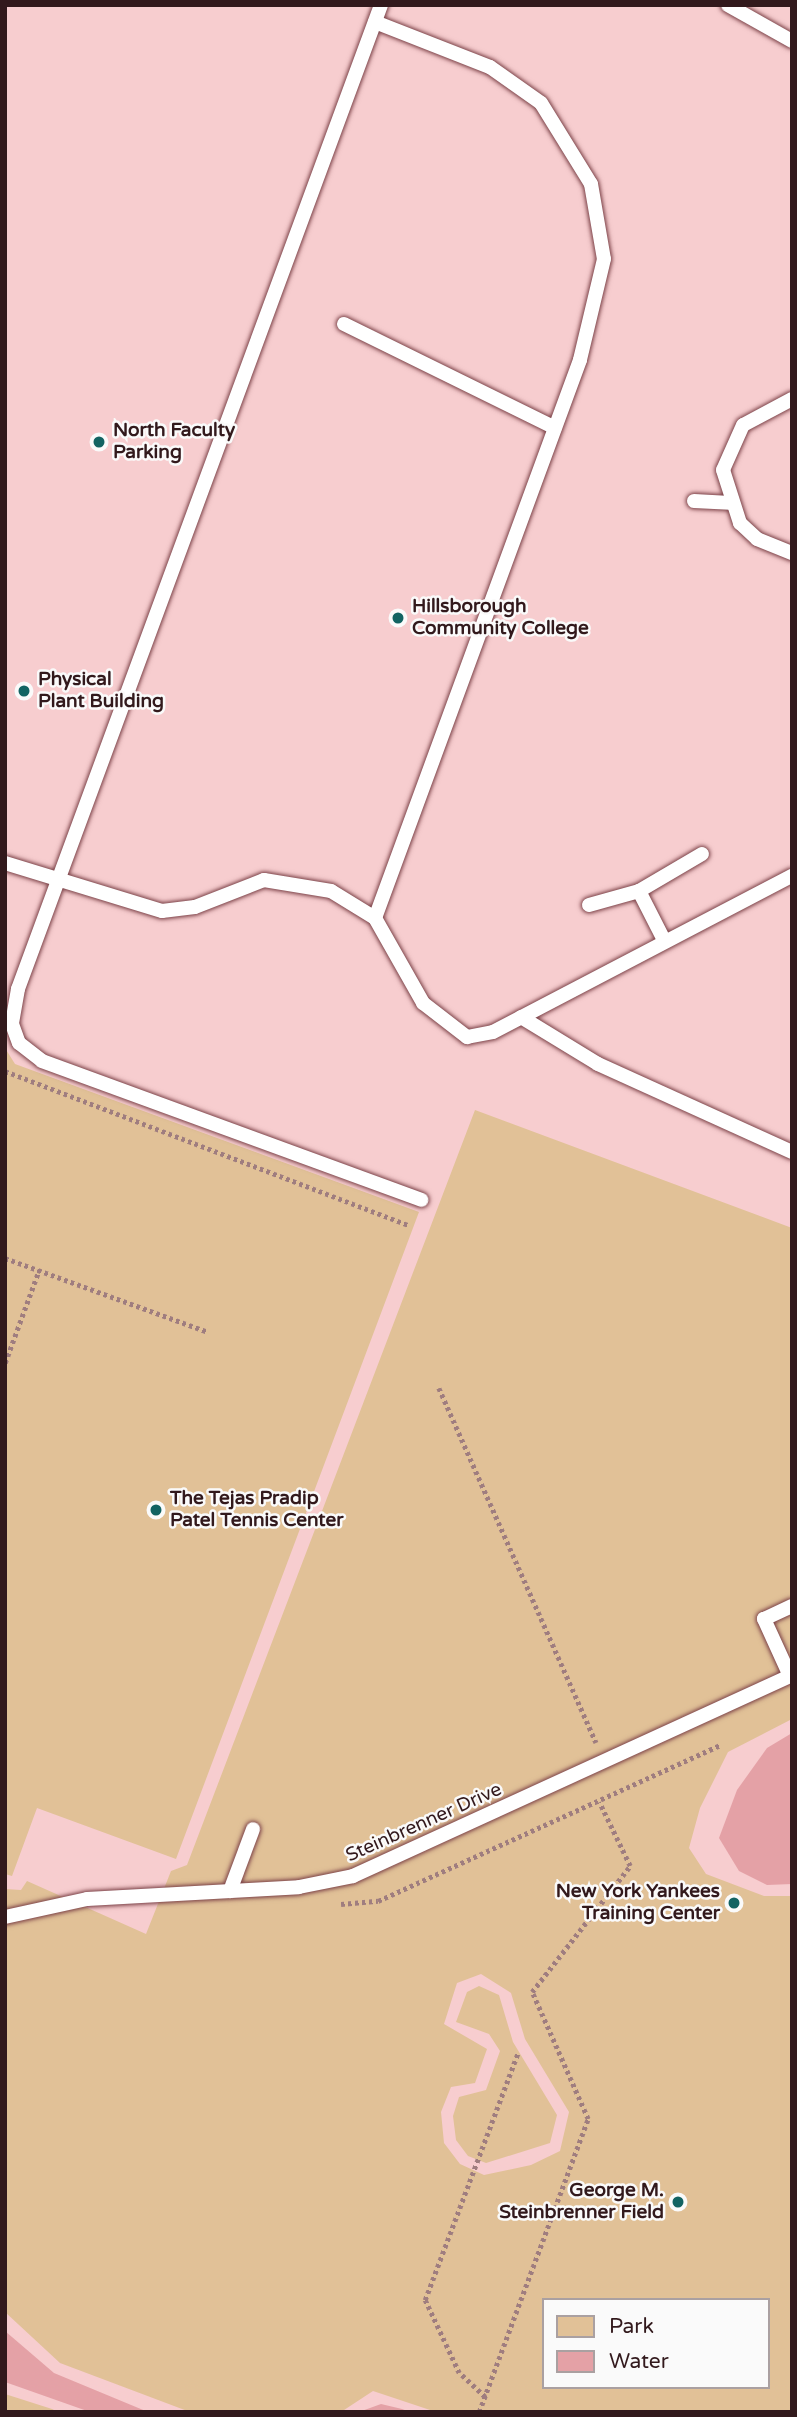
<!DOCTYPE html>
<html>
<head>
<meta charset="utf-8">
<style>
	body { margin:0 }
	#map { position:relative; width:797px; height:2417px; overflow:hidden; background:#f7cdcf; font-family:"Varela Round",sans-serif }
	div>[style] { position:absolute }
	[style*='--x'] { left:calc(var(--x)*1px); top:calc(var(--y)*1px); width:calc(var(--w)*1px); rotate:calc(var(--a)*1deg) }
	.green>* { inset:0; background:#e1c197 }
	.water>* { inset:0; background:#e4a1a6 }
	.path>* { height:4.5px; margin-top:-2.25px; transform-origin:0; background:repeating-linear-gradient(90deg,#9f7d7f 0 3.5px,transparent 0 7px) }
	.roads { filter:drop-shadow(0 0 2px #7c4248) drop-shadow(0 0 2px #7c4248) }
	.service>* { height:14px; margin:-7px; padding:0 7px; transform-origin:7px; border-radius:7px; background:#fff }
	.dots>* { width:19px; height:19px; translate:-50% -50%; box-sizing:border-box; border:4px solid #fafafa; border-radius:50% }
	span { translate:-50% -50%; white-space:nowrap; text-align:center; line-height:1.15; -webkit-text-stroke:5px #fafafa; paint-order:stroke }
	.poi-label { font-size:19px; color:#32191c; font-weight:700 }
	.left { translate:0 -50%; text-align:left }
	.right { translate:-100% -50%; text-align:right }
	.street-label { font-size:19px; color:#32191c }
	.frame { position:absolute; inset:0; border:7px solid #32191c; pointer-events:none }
	.legend { position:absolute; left:542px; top:2298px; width:228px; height:91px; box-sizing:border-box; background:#fafafa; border:2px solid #aaa0a1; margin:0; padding:9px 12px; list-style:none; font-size:21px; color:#32191c }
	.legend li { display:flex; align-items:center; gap:14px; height:35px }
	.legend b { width:35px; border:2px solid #aaa0a1 }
</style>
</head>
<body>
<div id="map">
	<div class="green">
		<div style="clip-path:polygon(5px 1048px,15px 1064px,419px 1212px,176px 1859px,37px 1808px,12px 1876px,5px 1874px)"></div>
		<div style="clip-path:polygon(evenodd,475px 1110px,792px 1228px,792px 1719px,728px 1752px,700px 1808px,689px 1848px,706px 1874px,764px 1896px,792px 1896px,792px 2412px,436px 2412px,373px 2391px,341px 2412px,190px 2412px,60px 2363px,5px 2312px,5px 1889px,21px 1890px,27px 1881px,146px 1934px,171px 1871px,187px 1865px,475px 1110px,481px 1974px,511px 1993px,525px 2039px,569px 2112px,560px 2151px,531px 2165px,484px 2175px,460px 2164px,444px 2143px,441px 2112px,451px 2087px,475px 2083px,487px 2049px,444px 2024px,457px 1983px,481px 1974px,475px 1110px,543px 2300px,767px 2300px,767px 2387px,543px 2387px,543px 2300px)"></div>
		<div style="clip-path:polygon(479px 1986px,499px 1995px,513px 2042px,557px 2115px,550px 2143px,486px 2163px,468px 2156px,456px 2140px,453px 2116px,459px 2097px,486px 2090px,500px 2051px,489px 2034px,456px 2022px,467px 1992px)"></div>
		<div style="clip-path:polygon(5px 2394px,52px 2409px,58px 2412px,5px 2412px)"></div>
	</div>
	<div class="water">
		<div style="clip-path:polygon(792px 1733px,792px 1884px,767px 1885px,739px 1871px,719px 1838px,737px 1790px,767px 1748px)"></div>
		<div style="clip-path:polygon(5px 2331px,54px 2373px,148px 2412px,90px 2412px,5px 2382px)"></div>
		<div style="clip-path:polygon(381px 2404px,402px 2409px,410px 2412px,359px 2412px)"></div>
	</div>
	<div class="path">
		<div style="--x:5;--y:1071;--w:431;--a:20.9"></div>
		<div style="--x:5;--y:1258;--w:216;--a:20"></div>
		<div style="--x:5;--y:1363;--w:99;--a:-69.9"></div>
		<div style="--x:439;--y:1388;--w:388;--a:66.1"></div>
		<div style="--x:341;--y:1904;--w:37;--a:-5"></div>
		<div style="--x:378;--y:1901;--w:377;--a:-24.5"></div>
		<div style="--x:485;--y:2397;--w:35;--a:-137"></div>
		<div style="--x:459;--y:2373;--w:81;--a:-115"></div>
		<div style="--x:425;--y:2300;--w:265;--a:-69.4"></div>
		<div style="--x:479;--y:2412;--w:313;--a:-69.6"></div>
		<div style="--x:588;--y:2119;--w:139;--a:-113.8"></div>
		<div style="--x:532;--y:1992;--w:160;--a:-52.1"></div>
		<div style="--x:630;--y:1866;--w:71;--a:-115.8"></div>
	</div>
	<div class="roads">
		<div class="service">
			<div style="--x:381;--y:5;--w:1049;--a:110.25"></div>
			<div style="--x:18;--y:989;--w:36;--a:100"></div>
			<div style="--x:12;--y:1024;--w:20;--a:70"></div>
			<div style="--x:19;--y:1043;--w:29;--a:38"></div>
			<div style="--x:42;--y:1061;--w:404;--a:20.1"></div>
			<div style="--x:728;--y:5;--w:73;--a:29.4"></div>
			<div style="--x:375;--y:22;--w:123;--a:21.4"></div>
			<div style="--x:490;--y:67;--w:62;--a:35.2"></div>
			<div style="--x:541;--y:103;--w:95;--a:58.3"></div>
			<div style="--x:591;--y:184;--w:76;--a:80.2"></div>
			<div style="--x:604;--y:259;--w:104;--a:103.4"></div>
			<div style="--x:580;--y:360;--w:594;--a:110.17"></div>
			<div style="--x:344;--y:324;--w:235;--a:26.2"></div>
			<div style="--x:792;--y:399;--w:55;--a:152"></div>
			<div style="--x:743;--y:425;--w:49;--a:114"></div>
			<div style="--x:723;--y:470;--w:56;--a:72.2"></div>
			<div style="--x:740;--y:523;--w:23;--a:43"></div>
			<div style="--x:757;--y:539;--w:38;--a:22"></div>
			<div style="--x:694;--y:501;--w:36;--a:3"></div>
			<div style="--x:5;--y:863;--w:164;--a:17"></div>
			<div style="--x:162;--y:911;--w:33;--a:-7"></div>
			<div style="--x:195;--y:907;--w:74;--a:-21.4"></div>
			<div style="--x:264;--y:880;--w:68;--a:9.3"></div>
			<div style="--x:331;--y:891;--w:52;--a:31.5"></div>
			<div style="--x:375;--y:918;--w:98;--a:60.5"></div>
			<div style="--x:423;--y:1003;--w:56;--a:37.7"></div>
			<div style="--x:467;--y:1037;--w:26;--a:-11"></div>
			<div style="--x:493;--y:1032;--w:337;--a:-27.6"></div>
			<div style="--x:639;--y:891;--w:73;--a:-30.4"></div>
			<div style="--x:589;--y:905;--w:52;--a:-15.6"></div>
			<div style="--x:639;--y:891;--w:55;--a:63"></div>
			<div style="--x:521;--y:1017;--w:90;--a:31.4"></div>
			<div style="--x:598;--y:1064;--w:213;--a:24.4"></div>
			<div style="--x:790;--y:1676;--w:63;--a:-114.5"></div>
			<div style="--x:764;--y:1619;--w:31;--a:-25"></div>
			<div style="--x:230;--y:1891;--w:66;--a:-69.6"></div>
			<div style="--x:5;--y:1917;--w:84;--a:-12.4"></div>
			<div style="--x:87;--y:1899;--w:212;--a:-3.2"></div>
			<div style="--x:299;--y:1887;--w:55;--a:-11.5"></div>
			<div style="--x:353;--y:1876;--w:483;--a:-24.6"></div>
		</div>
	</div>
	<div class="dots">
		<div style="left:99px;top:442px;background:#126362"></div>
		<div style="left:398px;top:618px;background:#126362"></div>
		<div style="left:24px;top:691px;background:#126362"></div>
		<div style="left:156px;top:1510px;background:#126362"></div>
		<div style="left:734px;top:1903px;background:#126362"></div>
		<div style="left:678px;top:2202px;background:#126362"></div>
	</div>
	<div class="poi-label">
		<span class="left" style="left:113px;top:442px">North Faculty<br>Parking</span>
		<span class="left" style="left:412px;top:618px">Hillsborough<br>Community College</span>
		<span class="left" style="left:38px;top:691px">Physical<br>Plant Building</span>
		<span class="left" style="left:170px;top:1510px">The Tejas Pradip<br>Patel Tennis Center</span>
		<span class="right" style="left:720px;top:1903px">New York Yankees<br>Training Center</span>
		<span class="right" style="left:664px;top:2202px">George M.<br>Steinbrenner Field</span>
	</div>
	<div class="street-label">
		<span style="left:424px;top:1823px;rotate:-24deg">Steinbrenner Drive</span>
	</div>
	<div class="frame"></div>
	<ul class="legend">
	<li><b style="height:19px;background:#e1c197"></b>Park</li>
	<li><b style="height:19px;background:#e4a1a6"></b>Water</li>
	</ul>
</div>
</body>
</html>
